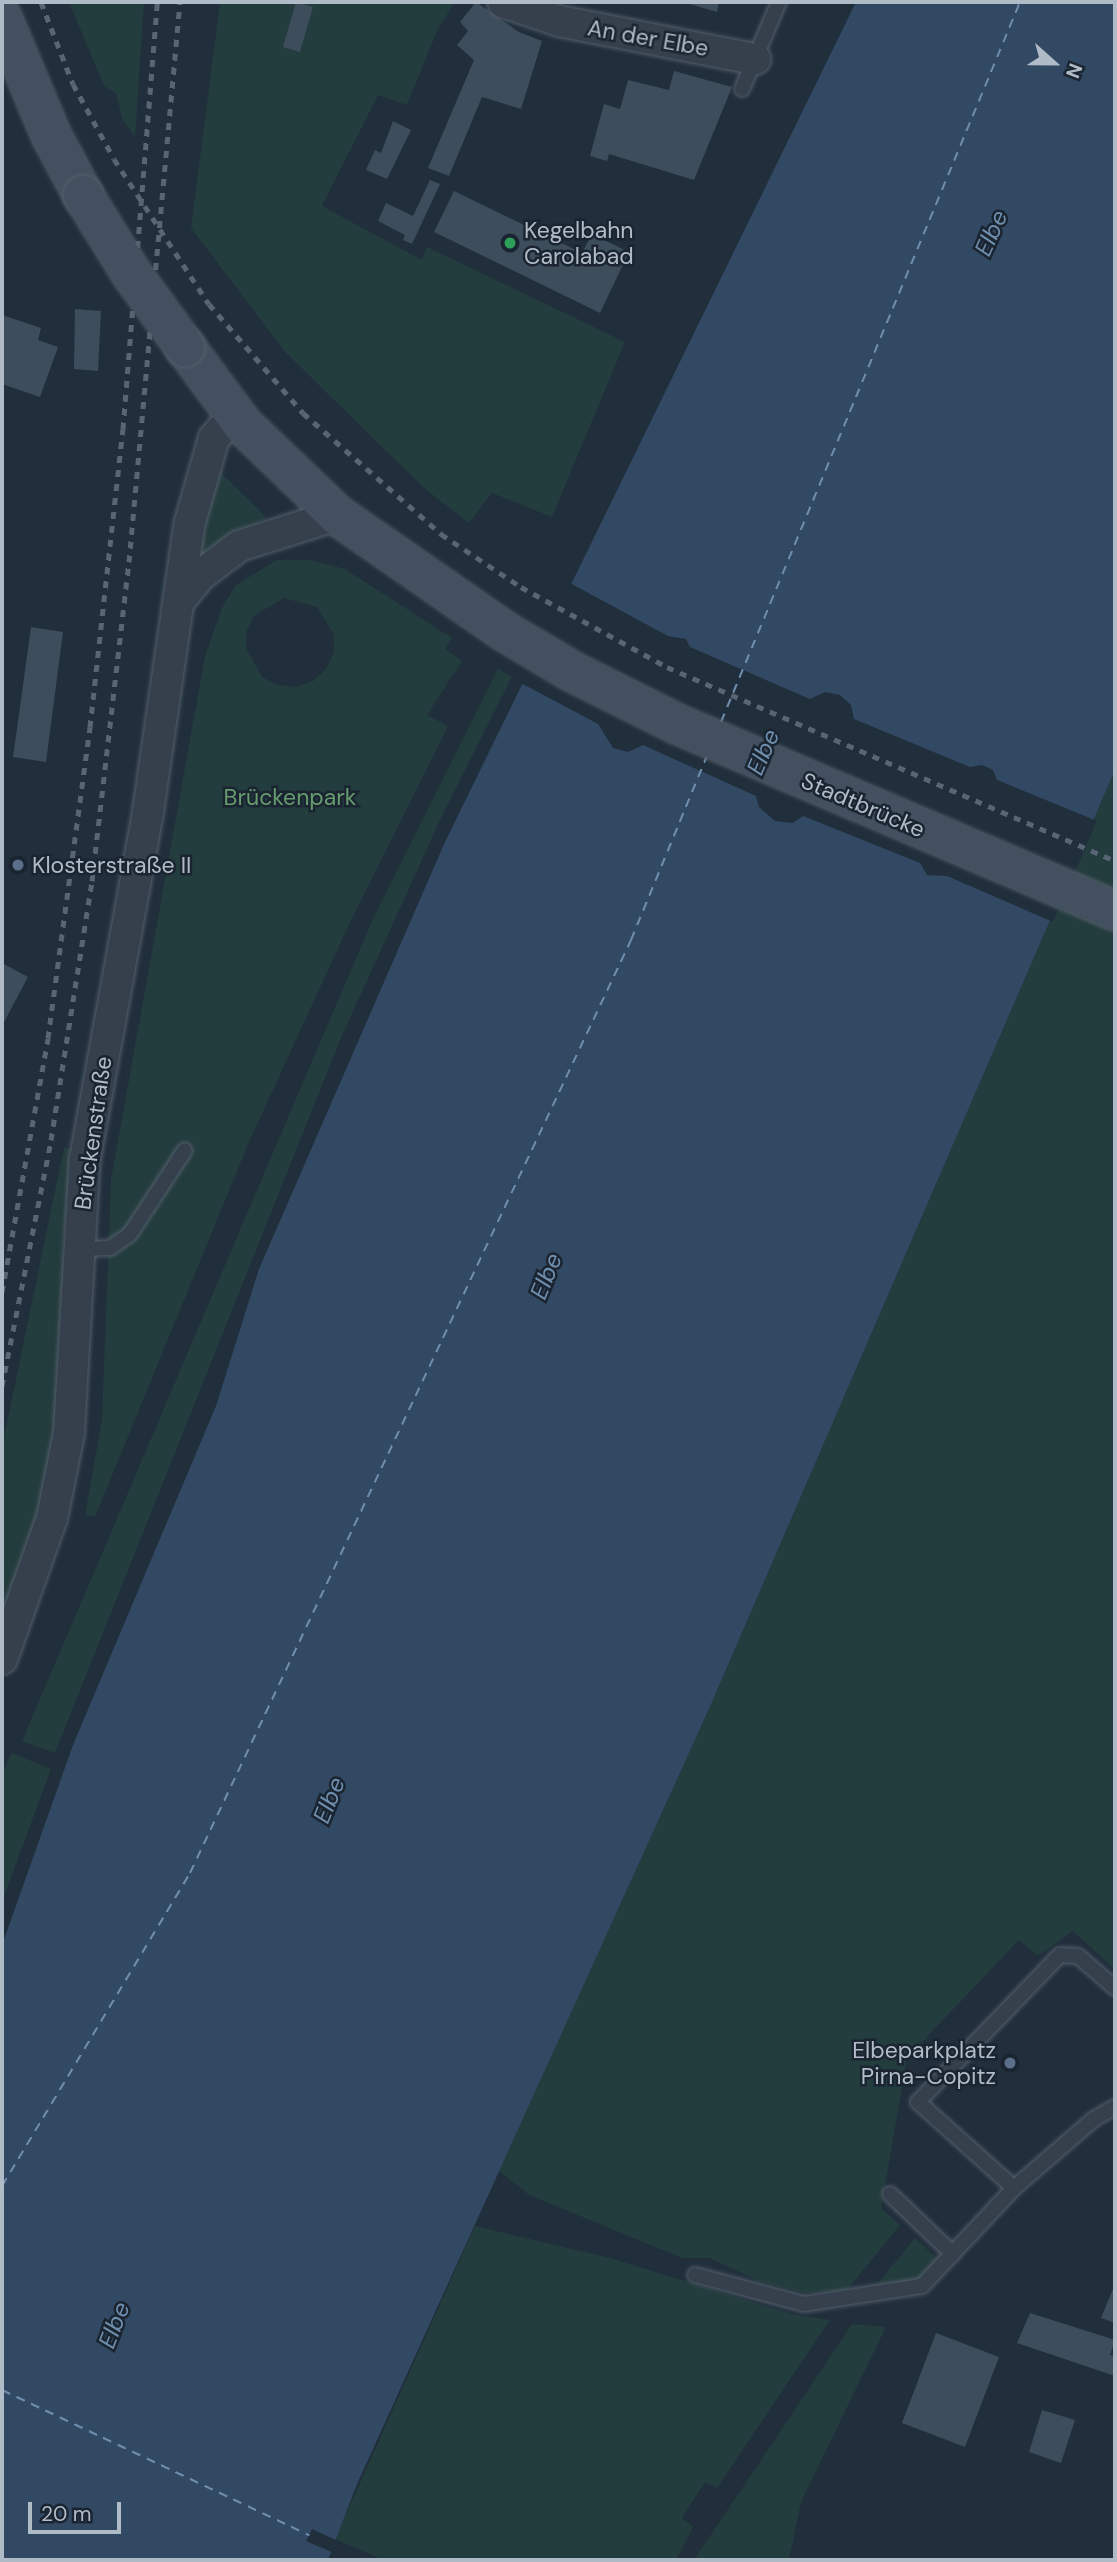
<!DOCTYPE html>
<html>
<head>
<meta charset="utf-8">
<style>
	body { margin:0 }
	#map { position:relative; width:1117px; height:2562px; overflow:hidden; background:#212f3c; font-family:"DM Sans",sans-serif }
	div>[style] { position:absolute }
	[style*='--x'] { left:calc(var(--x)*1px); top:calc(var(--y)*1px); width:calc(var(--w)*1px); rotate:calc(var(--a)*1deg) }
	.green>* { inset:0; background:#233c3d }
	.water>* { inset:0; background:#324963 }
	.pier>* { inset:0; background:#212f3c }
	.ferry>* { height:2px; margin-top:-1px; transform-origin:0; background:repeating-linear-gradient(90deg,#6f8ead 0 9px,transparent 0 16px) }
	.building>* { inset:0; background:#3d4d5c }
	.roads { filter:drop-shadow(0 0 2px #535e6a) drop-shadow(0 0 2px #535e6a) }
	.service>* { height:14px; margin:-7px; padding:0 7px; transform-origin:7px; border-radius:7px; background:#35404c }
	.minor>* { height:30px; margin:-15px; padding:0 15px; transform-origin:15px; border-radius:15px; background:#35404c }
	.secondary>* { height:38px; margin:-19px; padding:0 19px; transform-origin:19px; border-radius:19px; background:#435060 }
	.rail>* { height:5px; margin-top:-2.5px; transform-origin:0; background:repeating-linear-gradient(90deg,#576574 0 7px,transparent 0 14px) }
	.bridges { filter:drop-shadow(0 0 2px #535e6a) drop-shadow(0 0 2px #535e6a) }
	.secondary-bridge>* { height:38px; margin:-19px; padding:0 19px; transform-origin:19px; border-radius:19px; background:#435060 }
	.dots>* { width:19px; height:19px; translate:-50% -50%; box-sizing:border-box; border:4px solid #1a2531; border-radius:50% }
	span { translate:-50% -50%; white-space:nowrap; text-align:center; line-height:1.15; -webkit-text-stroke:5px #1a2531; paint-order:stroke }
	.street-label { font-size:23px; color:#b0bbc8 }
	.poi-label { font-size:23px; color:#b0bbc8 }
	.left { translate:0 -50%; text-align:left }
	.right { translate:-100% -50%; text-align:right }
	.park-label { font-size:23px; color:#669b6e }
	.water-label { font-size:24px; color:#6f8ead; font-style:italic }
	.frame { position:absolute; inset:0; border:4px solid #b0bbc8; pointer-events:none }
	.north { position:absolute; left:1019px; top:28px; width:70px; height:70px; -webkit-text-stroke:5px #1a2531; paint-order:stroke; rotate:111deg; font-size:19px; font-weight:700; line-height:28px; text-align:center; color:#b0bbc8 }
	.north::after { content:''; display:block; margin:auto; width:24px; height:32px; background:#b0bbc8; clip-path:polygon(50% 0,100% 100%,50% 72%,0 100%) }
	.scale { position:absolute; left:28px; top:2502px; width:93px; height:32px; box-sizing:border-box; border:4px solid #b0bbc8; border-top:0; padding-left:9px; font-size:21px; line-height:24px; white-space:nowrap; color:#b0bbc8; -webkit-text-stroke:5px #1a2531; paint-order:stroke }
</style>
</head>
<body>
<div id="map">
	<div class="green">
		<div style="clip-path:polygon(69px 2px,144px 2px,135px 138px,122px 118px,116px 93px,104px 86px)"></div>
		<div style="clip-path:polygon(220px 2px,455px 2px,437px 31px,407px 105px,378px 95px,322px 206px,422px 260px,427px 247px,625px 342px,552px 517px,492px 493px,469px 523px,424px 488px,286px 353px,191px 228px)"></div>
		<div style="clip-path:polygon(218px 470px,267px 518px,232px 534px,199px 556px)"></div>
		<div style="clip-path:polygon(evenodd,277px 560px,311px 560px,345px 569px,452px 638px,445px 649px,462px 661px,427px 715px,448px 726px,352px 918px,249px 1142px,95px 1517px,85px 1515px,102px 1419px,111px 1180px,205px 656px,222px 608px,236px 585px,277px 560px,284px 598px,317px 607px,334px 635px,334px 652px,326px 669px,313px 681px,296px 687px,278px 685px,262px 677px,246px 648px,247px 630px,255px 615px,284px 598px)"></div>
		<div style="clip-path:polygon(498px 669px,512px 677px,441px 818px,341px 1038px,55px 1753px,22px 1741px,371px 923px)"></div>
		<div style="clip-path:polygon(1115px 770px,1115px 1970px,1073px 1931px,1038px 1956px,1019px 1940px,907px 2058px,881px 2208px,900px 2225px,847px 2290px,804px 2293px,758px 2281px,710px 2258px,682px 2258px,529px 2195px,499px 2171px,709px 1709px)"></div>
		<div style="clip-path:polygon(64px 1147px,73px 1149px,63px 1241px,63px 1355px,56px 1423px,38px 1512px,2px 1622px,2px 1447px)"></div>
		<div style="clip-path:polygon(12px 1753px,51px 1769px,2px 1902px,2px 1773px)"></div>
		<div style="clip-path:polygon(475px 2226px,610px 2258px,792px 2314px,830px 2320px,717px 2488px,705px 2482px,682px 2518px,693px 2527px,676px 2560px,383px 2560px,335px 2539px)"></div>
		<div style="clip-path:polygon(915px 2238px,941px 2262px,925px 2280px,877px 2284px)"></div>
		<div style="clip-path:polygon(852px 2324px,886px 2327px,801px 2502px,789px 2560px,694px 2560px)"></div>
	</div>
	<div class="water">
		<div style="clip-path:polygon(856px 2px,1115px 2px,1115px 770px,709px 1709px,357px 2484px,328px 2560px,2px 2560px,2px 1945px,73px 1745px,216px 1406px,259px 1269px,445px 842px)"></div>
	</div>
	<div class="pier">
		<div style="clip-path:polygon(568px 582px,668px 636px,686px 639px,690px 647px,810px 699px,825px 692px,840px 695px,851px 705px,854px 719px,970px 767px,982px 765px,993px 770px,997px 780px,1097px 821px,1053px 922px,947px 876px,927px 875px,920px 863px,803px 816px,793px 823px,775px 821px,759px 807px,756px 796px,643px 745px,628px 752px,613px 748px,598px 724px,519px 682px)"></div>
		<div style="clip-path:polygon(312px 2529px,338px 2541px,334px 2553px,306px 2541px)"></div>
	</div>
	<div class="ferry">
		<div style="--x:721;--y:722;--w:780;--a:-67.45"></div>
		<div style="--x:2;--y:2186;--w:365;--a:-59"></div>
		<div style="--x:190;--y:1873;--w:1032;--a:-64.7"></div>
		<div style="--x:631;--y:940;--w:199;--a:-67.6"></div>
		<div style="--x:2;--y:2390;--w:340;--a:25.3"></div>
	</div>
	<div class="building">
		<div style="clip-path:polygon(296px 2px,313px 7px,300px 52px,283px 47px)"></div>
		<div style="clip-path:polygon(476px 2px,519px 32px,542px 41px,521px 109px,482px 97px,449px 176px,428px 168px,474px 60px,457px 45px,468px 31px,460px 22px)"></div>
		<div style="clip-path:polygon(683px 2px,719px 2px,717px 12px)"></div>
		<div style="clip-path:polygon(674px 71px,732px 87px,694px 180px,609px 154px,607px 161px,590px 156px,604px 104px,620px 109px,628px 80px,669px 90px)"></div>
		<div style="clip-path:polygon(393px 121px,411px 130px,387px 179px,366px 170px,375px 150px,381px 153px)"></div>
		<div style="clip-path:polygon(430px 180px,440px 184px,412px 244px,403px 240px,405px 235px,378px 221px,386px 203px,413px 216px)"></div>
		<div style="clip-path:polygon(454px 191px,582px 253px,592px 234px,629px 252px,600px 313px,434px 232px)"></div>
		<div style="clip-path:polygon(75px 309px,101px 311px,98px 371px,74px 369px)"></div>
		<div style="clip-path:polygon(2px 315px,41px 328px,38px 340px,58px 347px,40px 397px,2px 384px)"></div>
		<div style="clip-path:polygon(31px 627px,63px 632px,46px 762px,13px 757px)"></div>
		<div style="clip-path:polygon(2px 963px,28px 977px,4px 1022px,2px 1021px)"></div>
		<div style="clip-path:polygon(1115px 2284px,1115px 2323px,1101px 2318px)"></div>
		<div style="clip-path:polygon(1030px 2313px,1115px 2340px,1110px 2355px,1115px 2356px,1115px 2376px,1017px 2343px)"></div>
		<div style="clip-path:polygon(936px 2333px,999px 2357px,965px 2447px,902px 2423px)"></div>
		<div style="clip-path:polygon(1042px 2410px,1075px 2420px,1061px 2463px,1029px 2452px)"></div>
	</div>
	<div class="roads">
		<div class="service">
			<div style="--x:742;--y:89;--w:95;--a:-67"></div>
			<div style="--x:78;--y:1249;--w:32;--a:-2"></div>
			<div style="--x:110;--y:1248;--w:24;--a:-35"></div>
			<div style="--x:130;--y:1234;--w:100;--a:-56.8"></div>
			<div style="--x:1014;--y:2188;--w:129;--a:-138.1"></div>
			<div style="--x:918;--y:2102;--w:204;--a:-46"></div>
			<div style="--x:1060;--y:1955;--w:18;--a:3"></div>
			<div style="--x:1078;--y:1956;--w:49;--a:40.9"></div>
			<div style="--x:890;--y:2194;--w:87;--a:43.6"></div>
			<div style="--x:695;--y:2275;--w:113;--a:14.9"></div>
			<div style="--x:804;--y:2304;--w:119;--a:-8.7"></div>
			<div style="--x:922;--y:2286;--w:134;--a:-46.8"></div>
			<div style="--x:1014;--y:2188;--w:106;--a:-40.8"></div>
			<div style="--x:1094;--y:2119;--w:24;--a:-30"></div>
		</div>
		<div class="minor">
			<div style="--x:503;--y:2;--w:59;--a:18.7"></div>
			<div style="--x:559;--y:21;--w:200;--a:11"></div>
			<div style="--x:179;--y:601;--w:35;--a:-50"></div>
			<div style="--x:202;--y:574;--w:46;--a:-37.1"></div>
			<div style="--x:239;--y:546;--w:103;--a:-17.6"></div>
			<div style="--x:2;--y:1659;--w:150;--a:-70.5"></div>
			<div style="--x:52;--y:1518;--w:87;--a:-78.7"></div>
			<div style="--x:69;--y:1433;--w:274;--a:-86.7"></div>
			<div style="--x:85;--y:1159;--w:353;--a:-79.7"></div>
			<div style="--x:148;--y:812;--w:293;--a:-81.8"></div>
			<div style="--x:190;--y:522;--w:87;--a:-74.1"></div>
			<div style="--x:214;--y:438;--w:32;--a:-49"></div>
		</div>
		<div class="secondary">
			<div style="--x:2;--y:18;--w:127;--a:67.3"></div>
			<div style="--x:51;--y:135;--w:68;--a:61.9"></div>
			<div style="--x:185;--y:347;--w:96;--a:53.5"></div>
			<div style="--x:242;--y:424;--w:132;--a:43.8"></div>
			<div style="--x:337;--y:515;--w:203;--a:34.8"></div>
			<div style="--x:504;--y:631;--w:78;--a:30.8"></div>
			<div style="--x:571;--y:671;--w:119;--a:26.6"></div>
			<div style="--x:677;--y:724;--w:476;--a:23.1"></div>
		</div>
	</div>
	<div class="rail">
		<div style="--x:41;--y:2;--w:88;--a:68.7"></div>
		<div style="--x:73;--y:84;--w:85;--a:61.3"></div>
		<div style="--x:114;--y:159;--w:173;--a:56.8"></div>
		<div style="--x:209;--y:304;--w:144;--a:49.2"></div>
		<div style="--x:303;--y:413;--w:184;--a:41.2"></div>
		<div style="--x:441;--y:534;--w:96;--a:33.5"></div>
		<div style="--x:521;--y:587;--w:166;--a:28.7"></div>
		<div style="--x:667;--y:667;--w:488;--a:23.4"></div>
		<div style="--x:2;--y:1292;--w:258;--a:-79.7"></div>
		<div style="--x:48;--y:1038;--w:314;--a:-82.3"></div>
		<div style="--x:90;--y:727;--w:300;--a:-83.7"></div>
		<div style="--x:123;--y:429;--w:428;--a:-85.4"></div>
		<div style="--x:2;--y:1386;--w:251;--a:-78.7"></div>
		<div style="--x:51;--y:1140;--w:262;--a:-81"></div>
		<div style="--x:92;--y:881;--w:321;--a:-83.4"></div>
		<div style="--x:129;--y:562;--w:562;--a:-84.8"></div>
	</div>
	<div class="bridges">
		<div class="secondary-bridge">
			<div style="--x:83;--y:195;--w:92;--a:58.4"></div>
			<div style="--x:131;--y:273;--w:92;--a:53.9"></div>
		</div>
	</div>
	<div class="dots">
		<div style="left:510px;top:243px;background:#2e9e5b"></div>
		<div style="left:18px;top:865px;background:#5c6f8a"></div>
		<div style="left:1010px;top:2063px;background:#5c6f8a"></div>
	</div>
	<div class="street-label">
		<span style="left:648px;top:38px;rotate:10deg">An der Elbe</span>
		<span style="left:863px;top:805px;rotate:23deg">Stadtbrücke</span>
		<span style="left:93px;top:1133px;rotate:-82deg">Brückenstraße</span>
	</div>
	<div class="poi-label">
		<span class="left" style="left:524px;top:243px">Kegelbahn<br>Carolabad</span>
		<span class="left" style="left:32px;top:865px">Klosterstraße II</span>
		<span class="right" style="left:996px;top:2063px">Elbeparkplatz<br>Pirna-Copitz</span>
	</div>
	<div class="park-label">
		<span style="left:290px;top:797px">Brückenpark</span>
	</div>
	<div class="water-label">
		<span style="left:991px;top:233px;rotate:-66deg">Elbe</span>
		<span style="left:763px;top:752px;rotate:-67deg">Elbe</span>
		<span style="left:546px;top:1276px;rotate:-68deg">Elbe</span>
		<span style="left:329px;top:1800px;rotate:-68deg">Elbe</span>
		<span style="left:114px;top:2325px;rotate:-69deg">Elbe</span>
	</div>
	<div class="frame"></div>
	<div class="north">N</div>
	<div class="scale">20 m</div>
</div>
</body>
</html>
